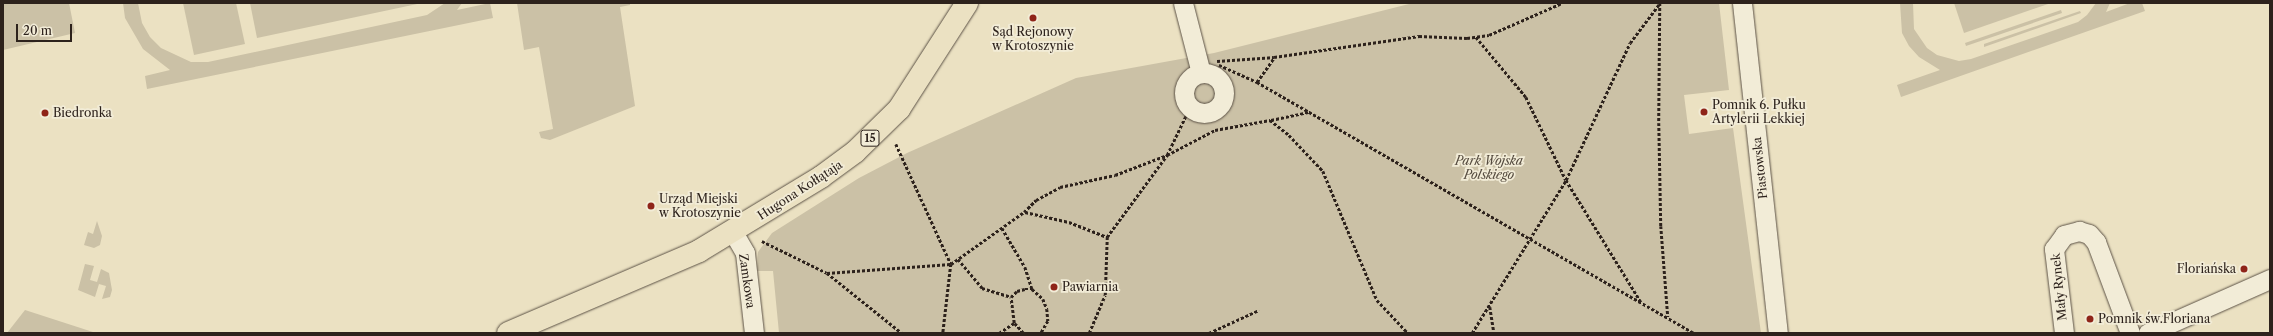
<!DOCTYPE html>
<html>
<head>
<meta charset="utf-8">
<style>
	body { margin:0 }
	#map { position:relative; width:2273px; height:336px; overflow:hidden; background:#ebe1c2; font-family:"Libre Caslon Text",serif }
	div>[style] { position:absolute }
	[style*='--x'] { left:calc(var(--x)*1px); top:calc(var(--y)*1px); width:calc(var(--w)*1px); rotate:calc(var(--a)*1deg) }
	.green>* { inset:0; background:#cbc1a6 }
	.path>* { height:2.5px; margin-top:-1.25px; transform-origin:0; background:repeating-linear-gradient(90deg,#2d221c 0 3px,transparent 0 5px) }
	.roads { filter:drop-shadow(0 0 1px #5c5246) drop-shadow(0 0 1px #5c5246) }
	.street>* { height:19px; margin:-9.5px; padding:0 9.5px; transform-origin:9.5px; border-radius:9.5px; background:#f2ecd7 }
	.street>.ring { margin:-9.5px; padding:0; box-sizing:content-box; background:none; border:19px solid #f2ecd7; border-radius:50% }
	.primary>* { height:22px; margin:-11px; padding:0 11px; transform-origin:11px; border-radius:11px; background:#ebe1c2 }
	.dots>* { width:11px; height:11px; translate:-50% -50%; box-sizing:border-box; border:2px solid #f2ecd7; border-radius:50% }
	span { translate:-50% -50%; white-space:nowrap; text-align:center; line-height:1.15; -webkit-text-stroke:3.5px #f2ecd7; paint-order:stroke }
	.shield-label span { padding:1px 3px; background:#f2ecd7; border:1px solid; border-radius:3px; -webkit-text-stroke-width:0 }
	.shield-label { font-size:11px; color:#2d221c; font-weight:700 }
	.poi-label { font-size:12px; color:#2d221c }
	.left { translate:0 -50%; text-align:left }
	.right { translate:-100% -50%; text-align:right }
	.park-label { font-size:12px; color:#544a3e; font-style:italic }
	.street-label { font-size:12px; color:#2d221c }
	.frame { position:absolute; inset:0; border:4px solid #2d221c; pointer-events:none }
	.scale { position:absolute; left:16px; top:24px; width:56px; height:18px; box-sizing:border-box; border:2px solid #2d221c; border-top:0; padding-left:5px; font-size:12px; line-height:14px; white-space:nowrap; color:#2d221c; -webkit-text-stroke:3px #f2ecd7; paint-order:stroke }
</style>
</head>
<body>
<div id="map">
	<div class="green">
		<div style="clip-path:polygon(3px 3px,69px 3px,75px 33px,3px 50px)"></div>
		<div style="clip-path:polygon(123px 3px,138px 3px,142px 23px,150px 37px,161px 48px,191px 62px,208px 62px,427px 15px,445px 3px,462px 3px,457px 10px,490px 3px,493px 18px,147px 89px,145px 76px,170px 70px,143px 49px,125px 18px)"></div>
		<div style="clip-path:polygon(183px 3px,236px 3px,245px 44px,194px 55px)"></div>
		<div style="clip-path:polygon(250px 3px,422px 3px,257px 38px)"></div>
		<div style="clip-path:polygon(517px 3px,630px 3px,630px 5px,620px 7px,635px 106px,550px 140px,541px 138px,539px 132px,553px 129px,539px 47px,524px 50px)"></div>
		<div style="clip-path:polygon(1413px 3px,1719px 3px,1729px 90px,1684px 95px,1689px 134px,1733px 128px,1761px 333px,779px 333px,773px 271px,757px 271px,758px 252px,772px 233px,859px 178px,907px 153px,1076px 78px,1214px 53px)"></div>
		<div style="clip-path:polygon(1900px 3px,1913px 3px,1914px 29px,1927px 48px,1937px 55px,1959px 61px,1971px 59px,2078px 22px,2087px 15px,2096px 3px,2110px 3px,2106px 12px,2130px 3px,2142px 3px,2145px 11px,1901px 97px,1897px 85px,1940px 70px,1919px 57px,1909px 46px,1902px 33px)"></div>
		<div style="clip-path:polygon(1954px 3px,2051px 3px,1964px 33px)"></div>
		<div style="clip-path:polygon(2061px 10px,2062px 13px,1966px 46px,1965px 43px)"></div>
		<div style="clip-path:polygon(2080px 11px,2081px 13px,1984px 47px,1984px 44px)"></div>
		<div style="clip-path:polygon(97px 221px,102px 236px,100px 245px,94px 248px,84px 245px,88px 232px,93px 234px)"></div>
		<div style="clip-path:polygon(85px 264px,94px 266px,90px 280px,97px 282px,101px 269px,109px 273px,112px 290px,110px 297px,102px 299px,106px 286px,99px 284px,95px 297px,78px 290px)"></div>
		<div style="clip-path:polygon(25px 310px,96px 333px,7px 333px)"></div>
	</div>
	<div class="path">
		<div style="--x:1660;--y:3;--w:120;--a:90.5"></div>
		<div style="--x:1659;--y:123;--w:103;--a:88.9"></div>
		<div style="--x:1661;--y:226;--w:91;--a:85.6"></div>
		<div style="--x:1476;--y:37;--w:78;--a:50.2"></div>
		<div style="--x:1526;--y:97;--w:92;--a:64.3"></div>
		<div style="--x:1566;--y:180;--w:143;--a:58.4"></div>
		<div style="--x:1217;--y:61;--w:57;--a:-4"></div>
		<div style="--x:1274;--y:57;--w:147;--a:-8.2"></div>
		<div style="--x:1419;--y:36;--w:48;--a:2.4"></div>
		<div style="--x:1467;--y:38;--w:22;--a:-8"></div>
		<div style="--x:1489;--y:35;--w:80;--a:-23.7"></div>
		<div style="--x:1219;--y:65;--w:42;--a:24.1"></div>
		<div style="--x:1257;--y:82;--w:504;--a:29.87"></div>
		<div style="--x:1257;--y:82;--w:29;--a:-55"></div>
		<div style="--x:1271;--y:120;--w:39;--a:-12"></div>
		<div style="--x:896;--y:144;--w:132;--a:65.4"></div>
		<div style="--x:951;--y:264;--w:69;--a:96.6"></div>
		<div style="--x:1025;--y:212;--w:45;--a:12.8"></div>
		<div style="--x:1069;--y:222;--w:41;--a:21.5"></div>
		<div style="--x:1002;--y:228;--w:45;--a:59.5"></div>
		<div style="--x:1025;--y:267;--w:23;--a:72"></div>
		<div style="--x:762;--y:241;--w:72;--a:26.2"></div>
		<div style="--x:827;--y:273;--w:96;--a:38.7"></div>
		<div style="--x:958;--y:259;--w:38;--a:50"></div>
		<div style="--x:982;--y:288;--w:30;--a:17"></div>
		<div style="--x:827;--y:273;--w:124;--a:-4.2"></div>
		<div style="--x:951;--y:264;--w:90;--a:-35.5"></div>
		<div style="--x:1024;--y:212;--w:17;--a:-45"></div>
		<div style="--x:1036;--y:200;--w:27;--a:-28"></div>
		<div style="--x:1060;--y:187;--w:56;--a:-12.3"></div>
		<div style="--x:1115;--y:175;--w:56;--a:-21"></div>
		<div style="--x:1167;--y:155;--w:54;--a:-27.5"></div>
		<div style="--x:1215;--y:130;--w:56;--a:-10.3"></div>
		<div style="--x:1270;--y:120;--w:24;--a:38"></div>
		<div style="--x:1289;--y:135;--w:50;--a:46.6"></div>
		<div style="--x:1323;--y:171;--w:140;--a:67.3"></div>
		<div style="--x:1377;--y:300;--w:45;--a:46.8"></div>
		<div style="--x:1490;--y:307;--w:26;--a:81"></div>
		<div style="--x:999;--y:333;--w:18;--a:-34"></div>
		<div style="--x:1023;--y:333;--w:13;--a:-132"></div>
		<div style="--x:1014;--y:323;--w:26;--a:-97"></div>
		<div style="--x:1011;--y:297;--w:8;--a:-45"></div>
		<div style="--x:1017;--y:291;--w:8;--a:-14"></div>
		<div style="--x:1025;--y:289;--w:7;--a:0"></div>
		<div style="--x:1032;--y:289;--w:15;--a:42"></div>
		<div style="--x:1043;--y:299;--w:11;--a:68"></div>
		<div style="--x:1047;--y:309;--w:12;--a:85"></div>
		<div style="--x:1048;--y:321;--w:14;--a:120"></div>
		<div style="--x:1089;--y:333;--w:41;--a:-67.2"></div>
		<div style="--x:1105;--y:295;--w:58;--a:-88"></div>
		<div style="--x:1107;--y:237;--w:102;--a:-53.8"></div>
		<div style="--x:1167;--y:155;--w:53;--a:-64.4"></div>
		<div style="--x:1209;--y:333;--w:55;--a:-24.7"></div>
		<div style="--x:1472;--y:333;--w:180;--a:-58.4"></div>
		<div style="--x:1566;--y:180;--w:151;--a:-65"></div>
		<div style="--x:1630;--y:43;--w:50;--a:-53.1"></div>
	</div>
	<div class="roads">
		<div class="street">
			<div style="--x:1183;--y:3;--w:72;--a:75.6"></div>
			<div style="--x:1742;--y:3;--w:332;--a:83.8"></div>
			<div class="ring" style="left:1184px;top:73px;width:21px;height:21px"></div>
			<div style="--x:733;--y:232;--w:24;--a:60"></div>
			<div style="--x:745;--y:253;--w:81;--a:83.6"></div>
			<div style="--x:2064;--y:333;--w:85;--a:-96.8"></div>
			<div style="--x:2054;--y:249;--w:17;--a:-54"></div>
			<div style="--x:2064;--y:235;--w:16;--a:-15"></div>
			<div style="--x:2079;--y:231;--w:10;--a:17"></div>
			<div style="--x:2089;--y:234;--w:11;--a:49"></div>
			<div style="--x:2096;--y:242;--w:97;--a:69.5"></div>
			<div style="--x:2148;--y:333;--w:133;--a:-23.9"></div>
		</div>
		<div class="primary">
			<div style="--x:508;--y:333;--w:208;--a:-23.2"></div>
			<div style="--x:699;--y:251;--w:143;--a:-31.2"></div>
			<div style="--x:821;--y:177;--w:42;--a:-36.3"></div>
			<div style="--x:855;--y:152;--w:62;--a:-44.3"></div>
			<div style="--x:899;--y:109;--w:126;--a:-57.3"></div>
		</div>
	</div>
	<div class="dots">
		<div style="left:1033px;top:18px;background:#8f2418"></div>
		<div style="left:1704px;top:112px;background:#8f2418"></div>
		<div style="left:45px;top:113px;background:#8f2418"></div>
		<div style="left:651px;top:206px;background:#8f2418"></div>
		<div style="left:2244px;top:269px;background:#8f2418"></div>
		<div style="left:1054px;top:287px;background:#8f2418"></div>
		<div style="left:2090px;top:319px;background:#8f2418"></div>
	</div>
	<div class="shield-label">
		<span style="left:870px;top:138px">15</span>
	</div>
	<div class="poi-label">
		<span style="left:1033px;top:39px">Sąd Rejonowy<br>w Krotoszynie</span>
		<span class="left" style="left:1712px;top:112px">Pomnik 6. Pułku<br>Artylerii Lekkiej</span>
		<span class="left" style="left:53px;top:113px">Biedronka</span>
		<span class="left" style="left:659px;top:206px">Urząd Miejski<br>w Krotoszynie</span>
		<span class="right" style="left:2236px;top:269px">Floriańska</span>
		<span class="left" style="left:1062px;top:287px">Pawiarnia</span>
		<span class="left" style="left:2098px;top:319px">Pomnik św.Floriana</span>
	</div>
	<div class="park-label">
		<span style="left:1489px;top:168px">Park Wojska<br>Polskiego</span>
	</div>
	<div class="street-label">
		<span style="left:1760px;top:168px;rotate:-96deg">Piastowska</span>
		<span style="left:800px;top:190px;rotate:-33deg">Hugona Kołłątaja</span>
		<span style="left:747px;top:281px;rotate:82deg">Zamkowa</span>
		<span style="left:2059px;top:287px;rotate:-96deg">Mały Rynek</span>
	</div>
	<div class="frame"></div>
	<div class="scale">20 m</div>
</div>
</body>
</html>
